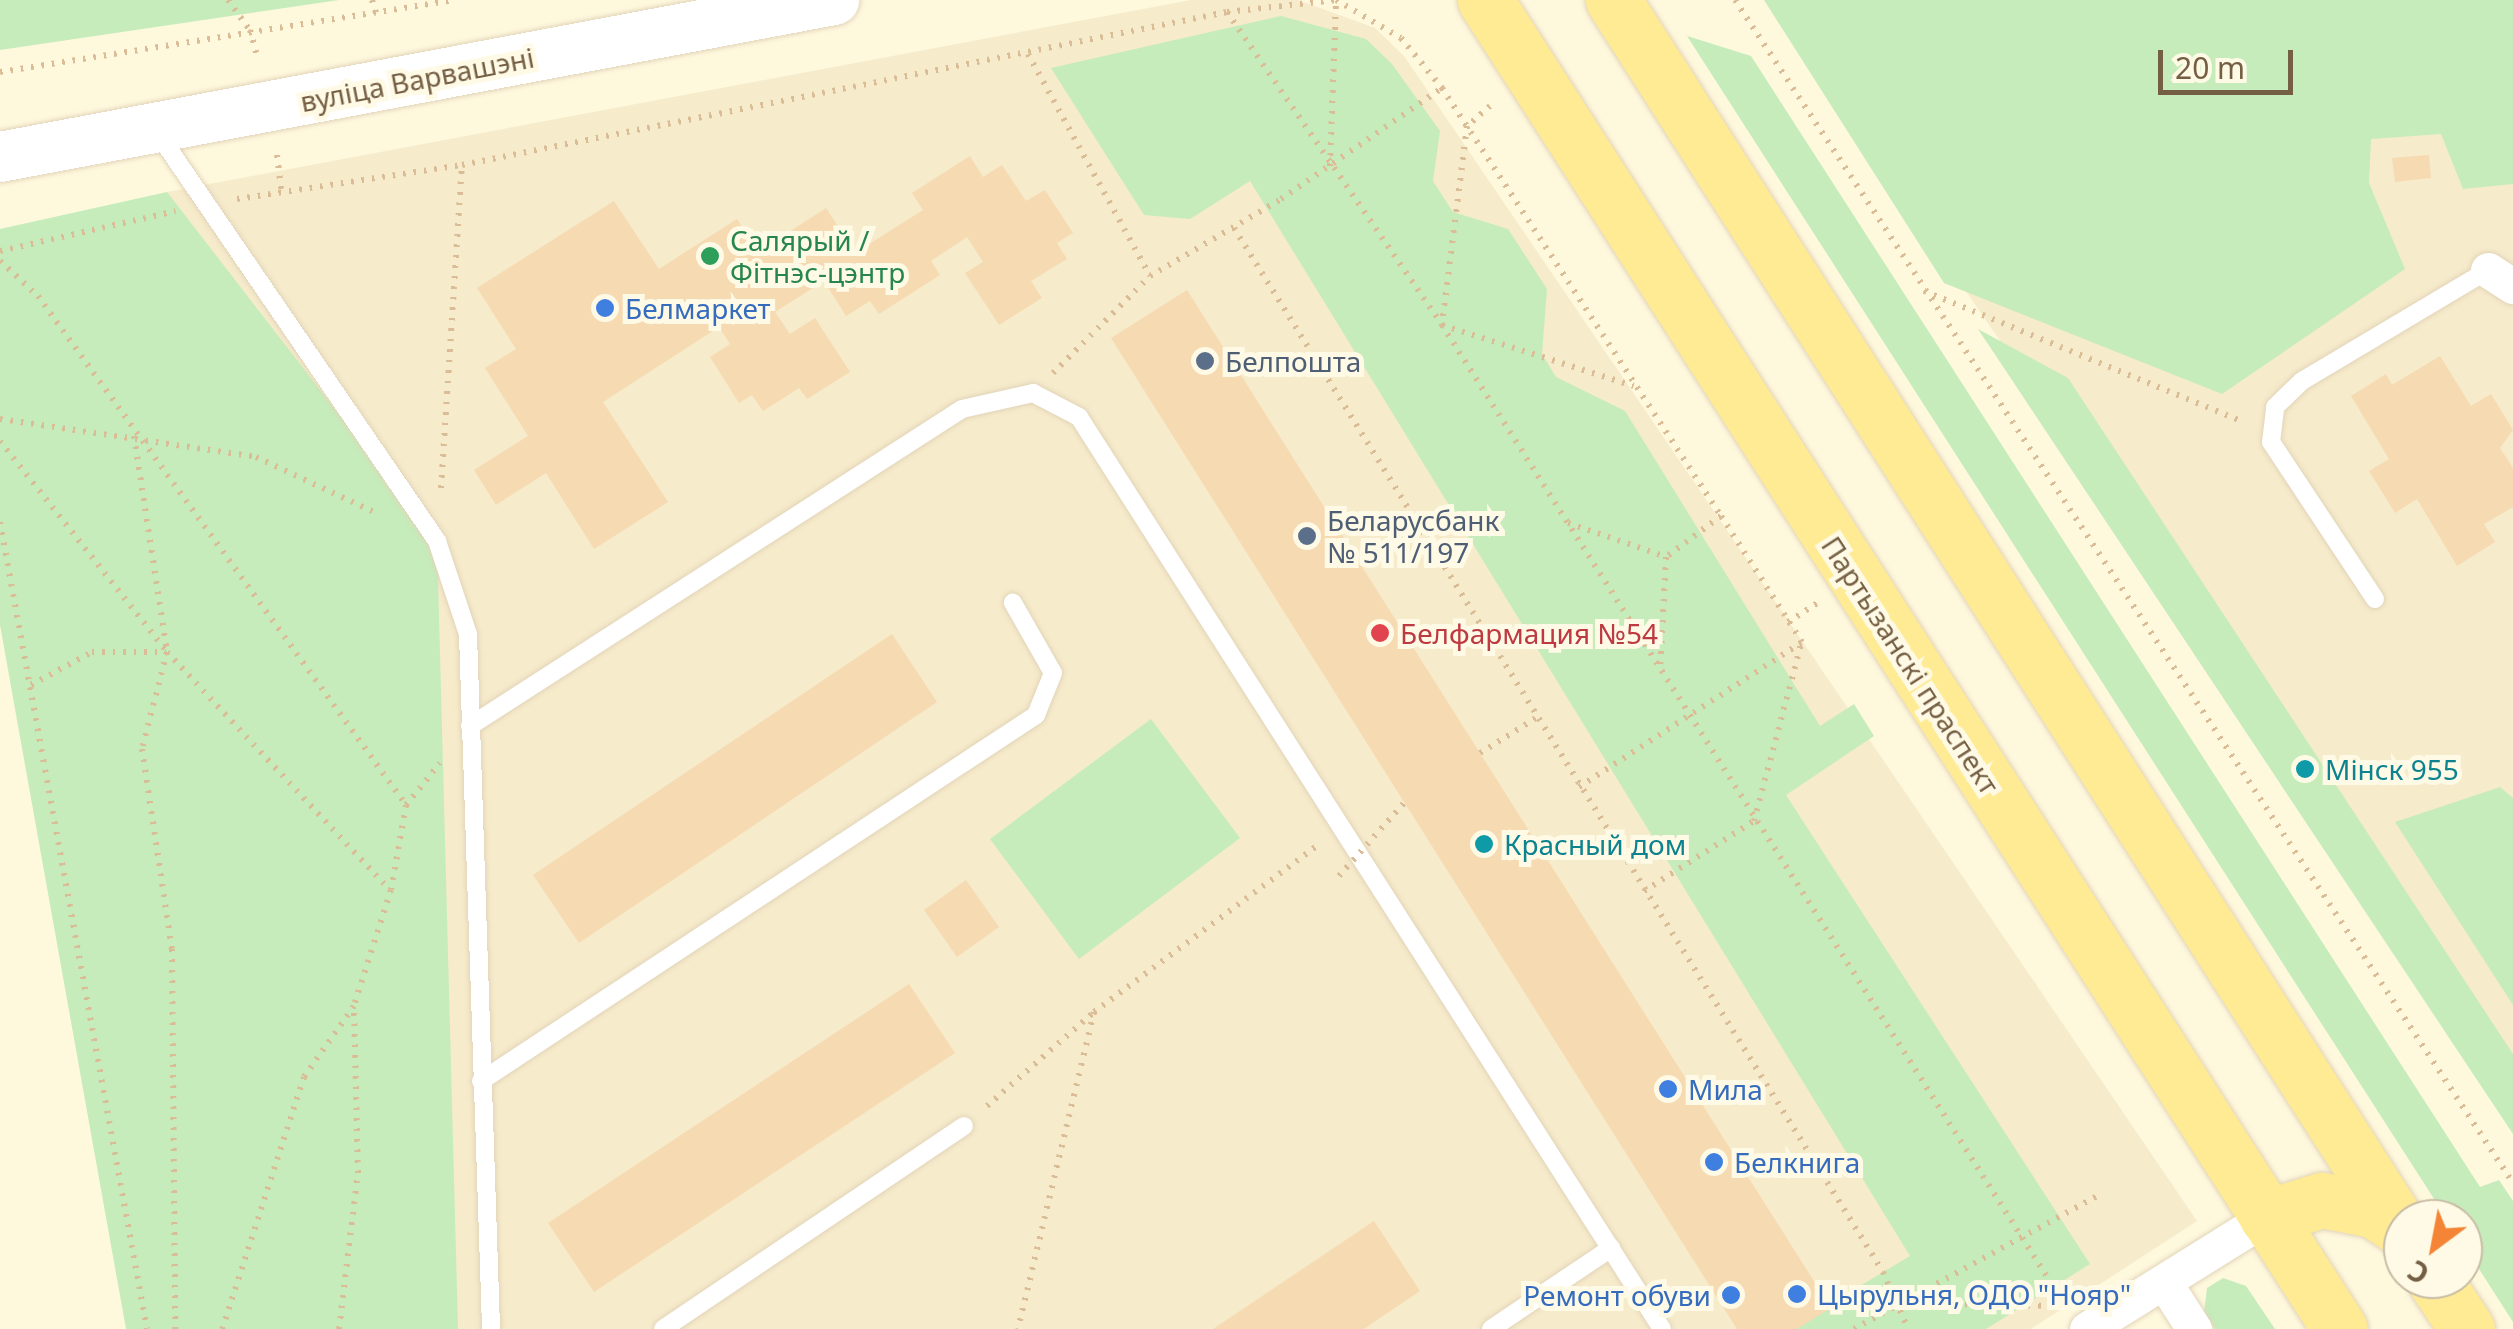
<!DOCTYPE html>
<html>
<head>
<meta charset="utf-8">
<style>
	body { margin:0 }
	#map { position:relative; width:2513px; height:1329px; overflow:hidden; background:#fef8dd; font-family:"Noto Sans",sans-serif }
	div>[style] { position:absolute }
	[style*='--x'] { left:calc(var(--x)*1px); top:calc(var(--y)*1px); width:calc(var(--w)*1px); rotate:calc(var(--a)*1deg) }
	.residential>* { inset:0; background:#f6ebcb }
	.green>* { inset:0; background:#c6ecbb }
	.building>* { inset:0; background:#f6dab2 }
	.path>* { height:6px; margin-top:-3px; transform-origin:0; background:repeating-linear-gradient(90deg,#dabd96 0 2.5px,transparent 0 10.5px) }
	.roads { filter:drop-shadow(0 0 2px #e2d4b9) drop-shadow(0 0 2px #e2d4b9) }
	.service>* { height:18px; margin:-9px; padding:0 9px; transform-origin:9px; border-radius:9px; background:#fff }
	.minor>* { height:35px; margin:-17.5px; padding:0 17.5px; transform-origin:17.5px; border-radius:17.5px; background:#fff }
	.secondary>* { height:50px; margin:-25px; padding:0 25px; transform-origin:25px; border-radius:25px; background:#fff }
	.primary>* { height:55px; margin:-27.5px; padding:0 27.5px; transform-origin:27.5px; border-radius:27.5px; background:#ffeb93 }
	.path-bridge>* { height:6px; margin-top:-3px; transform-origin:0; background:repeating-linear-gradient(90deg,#dabd96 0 2.5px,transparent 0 10.5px) }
	.dots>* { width:28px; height:28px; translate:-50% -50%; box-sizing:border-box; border:5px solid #fffae5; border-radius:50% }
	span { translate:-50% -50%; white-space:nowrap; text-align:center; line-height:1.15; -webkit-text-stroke:10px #fffae5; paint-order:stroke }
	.street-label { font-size:28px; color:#755f44 }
	.leisure-label { font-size:28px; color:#27864d }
	.left { translate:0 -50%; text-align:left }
	.shop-label { font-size:28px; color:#366cbe }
	.right { translate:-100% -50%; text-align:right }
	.service-label { font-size:28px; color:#4e5e75 }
	.health-label { font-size:28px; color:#be3a42 }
	.culture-label { font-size:28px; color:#0d838f }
	.north { position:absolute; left:2383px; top:1199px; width:100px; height:100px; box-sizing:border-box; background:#fffae5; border:2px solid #c8bca5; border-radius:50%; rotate:212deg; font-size:28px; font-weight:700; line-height:40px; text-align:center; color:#755f44 }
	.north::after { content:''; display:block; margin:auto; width:35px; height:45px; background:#f48436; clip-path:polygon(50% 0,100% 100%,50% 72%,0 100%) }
	.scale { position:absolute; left:2158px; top:50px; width:135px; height:45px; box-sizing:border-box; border:5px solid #755f44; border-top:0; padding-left:12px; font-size:30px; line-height:35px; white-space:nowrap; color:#755f44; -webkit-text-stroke:8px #fffae5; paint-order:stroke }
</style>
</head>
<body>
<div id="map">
	<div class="residential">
		<div style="clip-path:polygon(1191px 0,1298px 0,1375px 28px,1404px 56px,2197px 1221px,2031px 1329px,442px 1329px,167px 192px)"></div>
		<div style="clip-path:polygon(1766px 0,2513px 0,2513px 1088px)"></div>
	</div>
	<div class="green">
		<div style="clip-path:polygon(0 0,339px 0,0 50px)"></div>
		<div style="clip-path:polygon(1764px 0,2513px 0,2513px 184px,2463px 189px,2441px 134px,2371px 139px,2369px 183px,2405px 269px,2222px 394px,1944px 283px)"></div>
		<div style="clip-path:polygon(1281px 16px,1366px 39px,1392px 64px,1440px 131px,1433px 181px,1453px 212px,1508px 229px,1547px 289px,1542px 354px,1556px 377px,1625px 411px,1820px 726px,1854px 704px,1874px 736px,1786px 795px,2090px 1264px,1986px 1329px,1788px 1329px,1910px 1256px,1250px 181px,1190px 219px,1144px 215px,1051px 68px)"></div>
		<div style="clip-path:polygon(1687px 36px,1751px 56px,2480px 1187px,2499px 1180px,2513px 1201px,2513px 1322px,2463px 1244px,2463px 1219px,2447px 1219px)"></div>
		<div style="clip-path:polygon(167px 192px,437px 541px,458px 1329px,126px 1329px,0 625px,0 229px)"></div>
		<div style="clip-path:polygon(1978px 329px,2068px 378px,2513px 1054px,2513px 1134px)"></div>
		<div style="clip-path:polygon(1151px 719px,1240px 838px,1079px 959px,990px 839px)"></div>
		<div style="clip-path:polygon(2500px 787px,2513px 798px,2513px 1005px,2395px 822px)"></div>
		<div style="clip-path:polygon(2223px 1278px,2246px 1286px,2275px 1329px,2215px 1329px,2204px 1312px,2207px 1288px)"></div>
	</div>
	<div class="building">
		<div style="clip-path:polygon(2429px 155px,2431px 178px,2395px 182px,2392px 158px)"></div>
		<div style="clip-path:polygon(970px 156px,983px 177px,1002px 165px,1026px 201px,1045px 190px,1073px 233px,1057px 243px,1067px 259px,1031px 281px,1042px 298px,999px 325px,965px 273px,983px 262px,967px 237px,931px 261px,940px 275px,879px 314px,870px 301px,846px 316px,824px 281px,775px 312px,790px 334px,815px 318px,850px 372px,807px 399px,799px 388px,763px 411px,752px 395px,739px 403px,710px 357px,730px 344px,719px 327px,603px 402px,668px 502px,594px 549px,546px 473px,496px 505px,474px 470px,528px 436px,485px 368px,516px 349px,477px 288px,614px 201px,659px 269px,737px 219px,758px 252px,826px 208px,855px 253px,923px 210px,912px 193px)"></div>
		<div style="clip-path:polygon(1187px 290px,1831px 1308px,1797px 1329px,1737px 1329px,1111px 338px)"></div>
		<div style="clip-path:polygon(2440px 356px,2471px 406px,2491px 394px,2513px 430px,2500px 448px,2513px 468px,2513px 507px,2484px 524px,2495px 542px,2457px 566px,2417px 499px,2395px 513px,2369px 471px,2389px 459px,2351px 396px,2386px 374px,2392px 385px)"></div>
		<div style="clip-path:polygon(892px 634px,937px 702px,579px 943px,533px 875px)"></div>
		<div style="clip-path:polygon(966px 880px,999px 927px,957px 957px,924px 910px)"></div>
		<div style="clip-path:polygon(909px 984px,955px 1053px,594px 1292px,548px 1223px)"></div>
		<div style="clip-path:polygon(1374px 1221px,1420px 1291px,1374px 1322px,1364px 1329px,1213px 1329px)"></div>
	</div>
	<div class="path">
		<div style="--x:228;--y:0;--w:37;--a:54"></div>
		<div style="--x:250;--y:30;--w:28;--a:75"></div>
		<div style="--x:372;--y:0;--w:14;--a:73"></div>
		<div style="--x:1735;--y:0;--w:1416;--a:56.67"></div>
		<div style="--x:1227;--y:12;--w:380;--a:55.5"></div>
		<div style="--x:1442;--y:325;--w:1154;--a:57.56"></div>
		<div style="--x:1028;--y:54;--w:253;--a:61.2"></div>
		<div style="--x:0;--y:72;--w:461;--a:-9"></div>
		<div style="--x:1490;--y:106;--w:30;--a:139"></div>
		<div style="--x:1467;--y:126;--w:201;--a:97.2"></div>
		<div style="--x:1442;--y:325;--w:201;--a:17.6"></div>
		<div style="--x:277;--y:155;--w:38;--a:83"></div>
		<div style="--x:1330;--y:166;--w:166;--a:-87.9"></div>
		<div style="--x:237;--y:199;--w:228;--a:-8.6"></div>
		<div style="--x:462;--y:165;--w:780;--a:-11.31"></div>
		<div style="--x:1227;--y:12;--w:110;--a:-6.3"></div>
		<div style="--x:1336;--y:0;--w:75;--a:30.3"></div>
		<div style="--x:1401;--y:38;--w:65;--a:50.6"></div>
		<div style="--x:1442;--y:88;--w:511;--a:56.9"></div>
		<div style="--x:1234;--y:228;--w:1229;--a:58.13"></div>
		<div style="--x:1883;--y:1272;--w:62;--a:66.3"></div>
		<div style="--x:0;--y:251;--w:180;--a:-12.8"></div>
		<div style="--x:0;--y:261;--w:52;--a:42.6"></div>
		<div style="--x:38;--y:296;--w:628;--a:54.13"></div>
		<div style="--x:406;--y:805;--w:86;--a:100"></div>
		<div style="--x:391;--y:890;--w:122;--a:107.7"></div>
		<div style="--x:354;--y:1006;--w:87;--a:125.2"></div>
		<div style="--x:304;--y:1077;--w:265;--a:108"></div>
		<div style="--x:1924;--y:291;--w:346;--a:22.3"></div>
		<div style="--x:1053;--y:373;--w:137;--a:-45"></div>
		<div style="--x:1150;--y:276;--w:152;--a:-30.4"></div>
		<div style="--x:1281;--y:199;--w:196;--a:-34.6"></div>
		<div style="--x:0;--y:419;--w:259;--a:8.4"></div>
		<div style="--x:256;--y:457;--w:135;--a:25"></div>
		<div style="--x:134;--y:436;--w:219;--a:81.3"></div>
		<div style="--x:167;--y:652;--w:100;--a:104.5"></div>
		<div style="--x:142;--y:749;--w:202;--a:81.5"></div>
		<div style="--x:172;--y:949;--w:380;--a:89.5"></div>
		<div style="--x:0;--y:441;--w:269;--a:51.6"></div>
		<div style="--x:167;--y:652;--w:326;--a:46.9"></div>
		<div style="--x:441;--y:488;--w:324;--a:-86.3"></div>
		<div style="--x:0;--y:522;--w:820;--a:79.68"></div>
		<div style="--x:1568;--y:523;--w:104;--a:19.1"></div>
		<div style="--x:1788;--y:622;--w:35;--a:-33"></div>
		<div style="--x:31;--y:685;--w:69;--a:-28.4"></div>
		<div style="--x:92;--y:652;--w:74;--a:0"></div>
		<div style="--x:1480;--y:753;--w:66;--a:-32"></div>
		<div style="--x:1579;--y:787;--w:266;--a:-33"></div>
		<div style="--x:1802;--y:642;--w:150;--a:-122.7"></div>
		<div style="--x:1721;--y:516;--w:69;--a:143.3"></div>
		<div style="--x:1666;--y:557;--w:113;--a:93"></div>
		<div style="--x:406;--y:805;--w:54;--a:-51"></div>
		<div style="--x:1644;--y:891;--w:130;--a:-32.5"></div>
		<div style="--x:1754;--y:821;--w:183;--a:-75.1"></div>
		<div style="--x:1094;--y:1012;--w:279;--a:-36.7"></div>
		<div style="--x:987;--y:1106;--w:142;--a:-41.3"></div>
		<div style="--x:1094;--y:1012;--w:326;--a:103.5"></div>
		<div style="--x:1902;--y:1303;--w:152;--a:1.1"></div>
		<div style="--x:339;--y:1329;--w:157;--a:-83.1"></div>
		<div style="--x:358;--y:1173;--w:167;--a:-91.4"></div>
		<div style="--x:1854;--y:1329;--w:281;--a:-28.7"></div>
	</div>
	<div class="roads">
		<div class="service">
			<div style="--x:157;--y:132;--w:496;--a:55.6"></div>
			<div style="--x:437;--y:541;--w:98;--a:71.6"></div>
			<div style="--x:468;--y:634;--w:695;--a:88.1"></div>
			<div style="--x:2375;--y:599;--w:188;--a:-123.5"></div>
			<div style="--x:2271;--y:442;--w:35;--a:-83"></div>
			<div style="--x:2275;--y:407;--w:37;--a:-44"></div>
			<div style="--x:2302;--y:381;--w:217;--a:-30.8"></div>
			<div style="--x:470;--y:726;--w:585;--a:-32.79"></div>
			<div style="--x:962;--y:409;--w:73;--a:-12.7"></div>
			<div style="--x:1033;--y:393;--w:52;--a:27.6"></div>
			<div style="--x:1079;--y:417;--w:1082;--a:57.41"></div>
			<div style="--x:481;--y:1081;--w:665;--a:-33.4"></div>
			<div style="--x:1036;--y:715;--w:45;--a:-68"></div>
			<div style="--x:1053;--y:673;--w:81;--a:-119.7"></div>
			<div style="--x:663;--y:1329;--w:363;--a:-34"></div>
			<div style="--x:1491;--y:1329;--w:145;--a:-34"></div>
		</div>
		<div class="minor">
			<div style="--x:2488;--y:270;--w:30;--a:33"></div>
			<div style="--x:2164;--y:1282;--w:56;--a:57.4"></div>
			<div style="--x:2087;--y:1329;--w:212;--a:-31.9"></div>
		</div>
		<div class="secondary">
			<div style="--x:0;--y:157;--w:849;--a:-10.66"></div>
		</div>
		<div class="primary">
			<div style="--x:1485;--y:0;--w:1580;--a:57.25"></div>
			<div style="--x:1613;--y:0;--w:1463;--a:57.31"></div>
			<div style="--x:2267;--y:1217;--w:58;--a:-17.2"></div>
			<div style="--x:2322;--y:1200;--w:52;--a:11.1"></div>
			<div style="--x:2373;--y:1210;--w:33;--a:33"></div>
			<div style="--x:2434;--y:1279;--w:60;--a:56.6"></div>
		</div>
	</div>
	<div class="path-bridge">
		<div style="--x:1339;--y:876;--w:98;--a:-48.3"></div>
	</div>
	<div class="dots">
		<div style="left:710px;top:256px;background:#2e9e5b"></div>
		<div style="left:605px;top:308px;background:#3f7fe0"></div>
		<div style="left:1205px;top:361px;background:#5c6f8a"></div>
		<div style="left:1307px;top:536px;background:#5c6f8a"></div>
		<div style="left:1380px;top:633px;background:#e0444e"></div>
		<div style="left:2305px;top:769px;background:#0f9aa8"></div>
		<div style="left:1484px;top:844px;background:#0f9aa8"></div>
		<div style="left:1668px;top:1089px;background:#3f7fe0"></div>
		<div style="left:1714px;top:1162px;background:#3f7fe0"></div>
		<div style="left:1797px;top:1294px;background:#3f7fe0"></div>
		<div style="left:1731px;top:1295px;background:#3f7fe0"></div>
	</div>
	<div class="street-label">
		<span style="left:417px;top:79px;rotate:-11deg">вуліца Варвашэні</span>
		<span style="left:1911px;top:665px;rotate:57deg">Партызанскі праспект</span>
	</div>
	<div class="leisure-label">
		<span class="left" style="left:730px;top:256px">Салярый /<br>Фітнэс-цэнтр</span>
	</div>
	<div class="shop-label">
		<span class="left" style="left:625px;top:308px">Белмаркет</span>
		<span class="left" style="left:1688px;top:1089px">Мила</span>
		<span class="left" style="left:1734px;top:1162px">Белкнига</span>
		<span class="left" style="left:1817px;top:1294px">Цырульня, ОДО "Нояр"</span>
		<span class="right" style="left:1711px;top:1295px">Ремонт обуви</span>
	</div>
	<div class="service-label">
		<span class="left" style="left:1225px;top:361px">Белпошта</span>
		<span class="left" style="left:1327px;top:536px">Беларусбанк<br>№ 511/197</span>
	</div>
	<div class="health-label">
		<span class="left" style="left:1400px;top:633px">Белфармация №54</span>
	</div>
	<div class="culture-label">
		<span class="left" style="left:2325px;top:769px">Мінск 955</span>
		<span class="left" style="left:1504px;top:844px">Красный дом</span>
	</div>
	<div class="north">С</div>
	<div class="scale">20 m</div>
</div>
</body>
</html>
